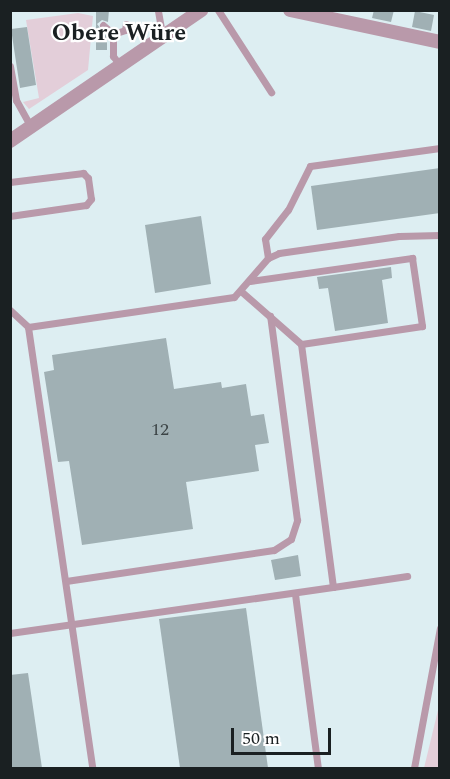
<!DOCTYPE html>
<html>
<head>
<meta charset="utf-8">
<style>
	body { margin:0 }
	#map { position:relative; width:450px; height:779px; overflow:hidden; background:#ddeef2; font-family:Spectral,serif }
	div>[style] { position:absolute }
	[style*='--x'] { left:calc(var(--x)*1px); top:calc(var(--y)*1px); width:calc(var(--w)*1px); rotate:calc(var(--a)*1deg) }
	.green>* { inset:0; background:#e3ced9 }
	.building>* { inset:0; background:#a0b0b4 }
	.lane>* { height:7px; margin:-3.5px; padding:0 3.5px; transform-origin:3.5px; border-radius:3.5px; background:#b999aa }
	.street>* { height:14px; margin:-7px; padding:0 7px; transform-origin:7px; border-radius:7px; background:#b999aa }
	span { translate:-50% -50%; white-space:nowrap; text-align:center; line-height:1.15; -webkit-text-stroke:4.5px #fff; paint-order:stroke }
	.number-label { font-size:18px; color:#3c4446 }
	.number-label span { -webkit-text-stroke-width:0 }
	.quarter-label { font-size:24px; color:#1a2022; font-weight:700 }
	.frame { position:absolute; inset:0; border:12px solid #1a2022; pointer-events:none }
	.scale { position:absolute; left:231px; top:728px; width:100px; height:27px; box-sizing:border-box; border:3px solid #1a2022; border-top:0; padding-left:8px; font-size:18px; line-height:21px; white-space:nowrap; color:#1a2022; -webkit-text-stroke:4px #fff; paint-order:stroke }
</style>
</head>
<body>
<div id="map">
	<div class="green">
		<div style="clip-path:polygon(78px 13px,93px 16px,88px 70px,29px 109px,23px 102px,39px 98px,26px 20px)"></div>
		<div style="clip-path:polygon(439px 706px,439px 768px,424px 768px)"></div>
	</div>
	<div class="building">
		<div style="clip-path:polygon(96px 10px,109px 10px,108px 22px,102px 20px,97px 24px,107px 37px,107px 50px,96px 50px)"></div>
		<div style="clip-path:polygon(374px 10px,394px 10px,391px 22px,372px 18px)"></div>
		<div style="clip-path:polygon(415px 11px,434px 15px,431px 31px,412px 27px)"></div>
		<div style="clip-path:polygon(27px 27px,36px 85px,20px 88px,11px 29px)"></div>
		<div style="clip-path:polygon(440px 168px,440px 213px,317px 230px,311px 186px)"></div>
		<div style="clip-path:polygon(201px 216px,211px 284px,155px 293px,145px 225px)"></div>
		<div style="clip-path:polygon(391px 267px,392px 278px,382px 280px,388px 323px,335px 331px,328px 288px,319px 289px,317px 277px)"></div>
		<div style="clip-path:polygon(166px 338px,174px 389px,221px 382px,222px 388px,246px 384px,251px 416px,264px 414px,269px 443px,255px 445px,259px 471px,186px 482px,193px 529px,82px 545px,69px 461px,58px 462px,44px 372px,54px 370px,52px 355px)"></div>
		<div style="clip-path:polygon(298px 555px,301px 576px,275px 580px,271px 560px)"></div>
		<div style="clip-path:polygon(246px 608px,268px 768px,180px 768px,159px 619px)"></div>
		<div style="clip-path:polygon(28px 673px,42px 768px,10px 768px,10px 675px)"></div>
	</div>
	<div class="lane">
		<div style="--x:218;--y:10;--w:98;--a:57.1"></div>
		<div style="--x:158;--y:11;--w:23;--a:80"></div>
		<div style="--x:103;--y:25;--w:13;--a:42"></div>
		<div style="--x:113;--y:34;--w:13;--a:-18"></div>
		<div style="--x:125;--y:30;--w:6;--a:-81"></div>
		<div style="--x:113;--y:34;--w:22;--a:90"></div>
		<div style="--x:113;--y:56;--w:10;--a:53"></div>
		<div style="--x:10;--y:66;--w:35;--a:80"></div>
		<div style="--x:16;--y:100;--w:31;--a:61"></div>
		<div style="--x:10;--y:182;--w:74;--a:-7"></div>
		<div style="--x:83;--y:173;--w:7;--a:45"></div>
		<div style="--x:88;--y:178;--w:21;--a:82"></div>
		<div style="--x:91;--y:199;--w:8;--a:130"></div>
		<div style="--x:86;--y:205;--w:77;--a:171.8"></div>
		<div style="--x:268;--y:258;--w:19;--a:-99"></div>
		<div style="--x:265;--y:239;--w:37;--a:-52"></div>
		<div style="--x:288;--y:210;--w:49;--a:-63.4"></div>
		<div style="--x:310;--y:166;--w:131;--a:-7.9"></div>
		<div style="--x:250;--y:281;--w:164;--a:-8.1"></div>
		<div style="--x:412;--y:258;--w:69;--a:81.6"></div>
		<div style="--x:422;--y:326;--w:122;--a:171.5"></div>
		<div style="--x:10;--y:310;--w:25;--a:43"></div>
		<div style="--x:28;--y:327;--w:446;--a:81.7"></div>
		<div style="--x:28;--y:327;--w:208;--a:-8.3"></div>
		<div style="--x:234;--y:297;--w:52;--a:-48.9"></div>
		<div style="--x:268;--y:258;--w:12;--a:-24"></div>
		<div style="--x:279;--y:253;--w:121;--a:-8.1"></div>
		<div style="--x:399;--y:236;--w:41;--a:-1.4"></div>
		<div style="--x:66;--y:581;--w:210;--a:-8.5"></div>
		<div style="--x:274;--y:550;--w:20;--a:-33"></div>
		<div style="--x:291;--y:539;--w:20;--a:-72"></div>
		<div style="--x:297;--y:520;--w:206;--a:-97.5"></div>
		<div style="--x:333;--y:587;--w:75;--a:-8.5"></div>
		<div style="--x:295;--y:594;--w:176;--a:82.5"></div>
		<div style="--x:10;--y:633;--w:326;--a:-8.1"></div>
		<div style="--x:333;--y:587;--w:245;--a:-97.5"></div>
		<div style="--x:301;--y:344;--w:79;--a:-138.6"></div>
		<div style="--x:414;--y:768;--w:142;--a:-79.5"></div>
	</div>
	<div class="street">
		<div style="--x:290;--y:10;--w:153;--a:12"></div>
		<div style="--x:10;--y:141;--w:232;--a:-34.4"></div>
	</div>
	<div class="number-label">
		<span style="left:160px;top:430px">12</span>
	</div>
	<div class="quarter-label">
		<span style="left:119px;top:34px">Obere Würe</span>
	</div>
	<div class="frame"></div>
	<div class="scale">50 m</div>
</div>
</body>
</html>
